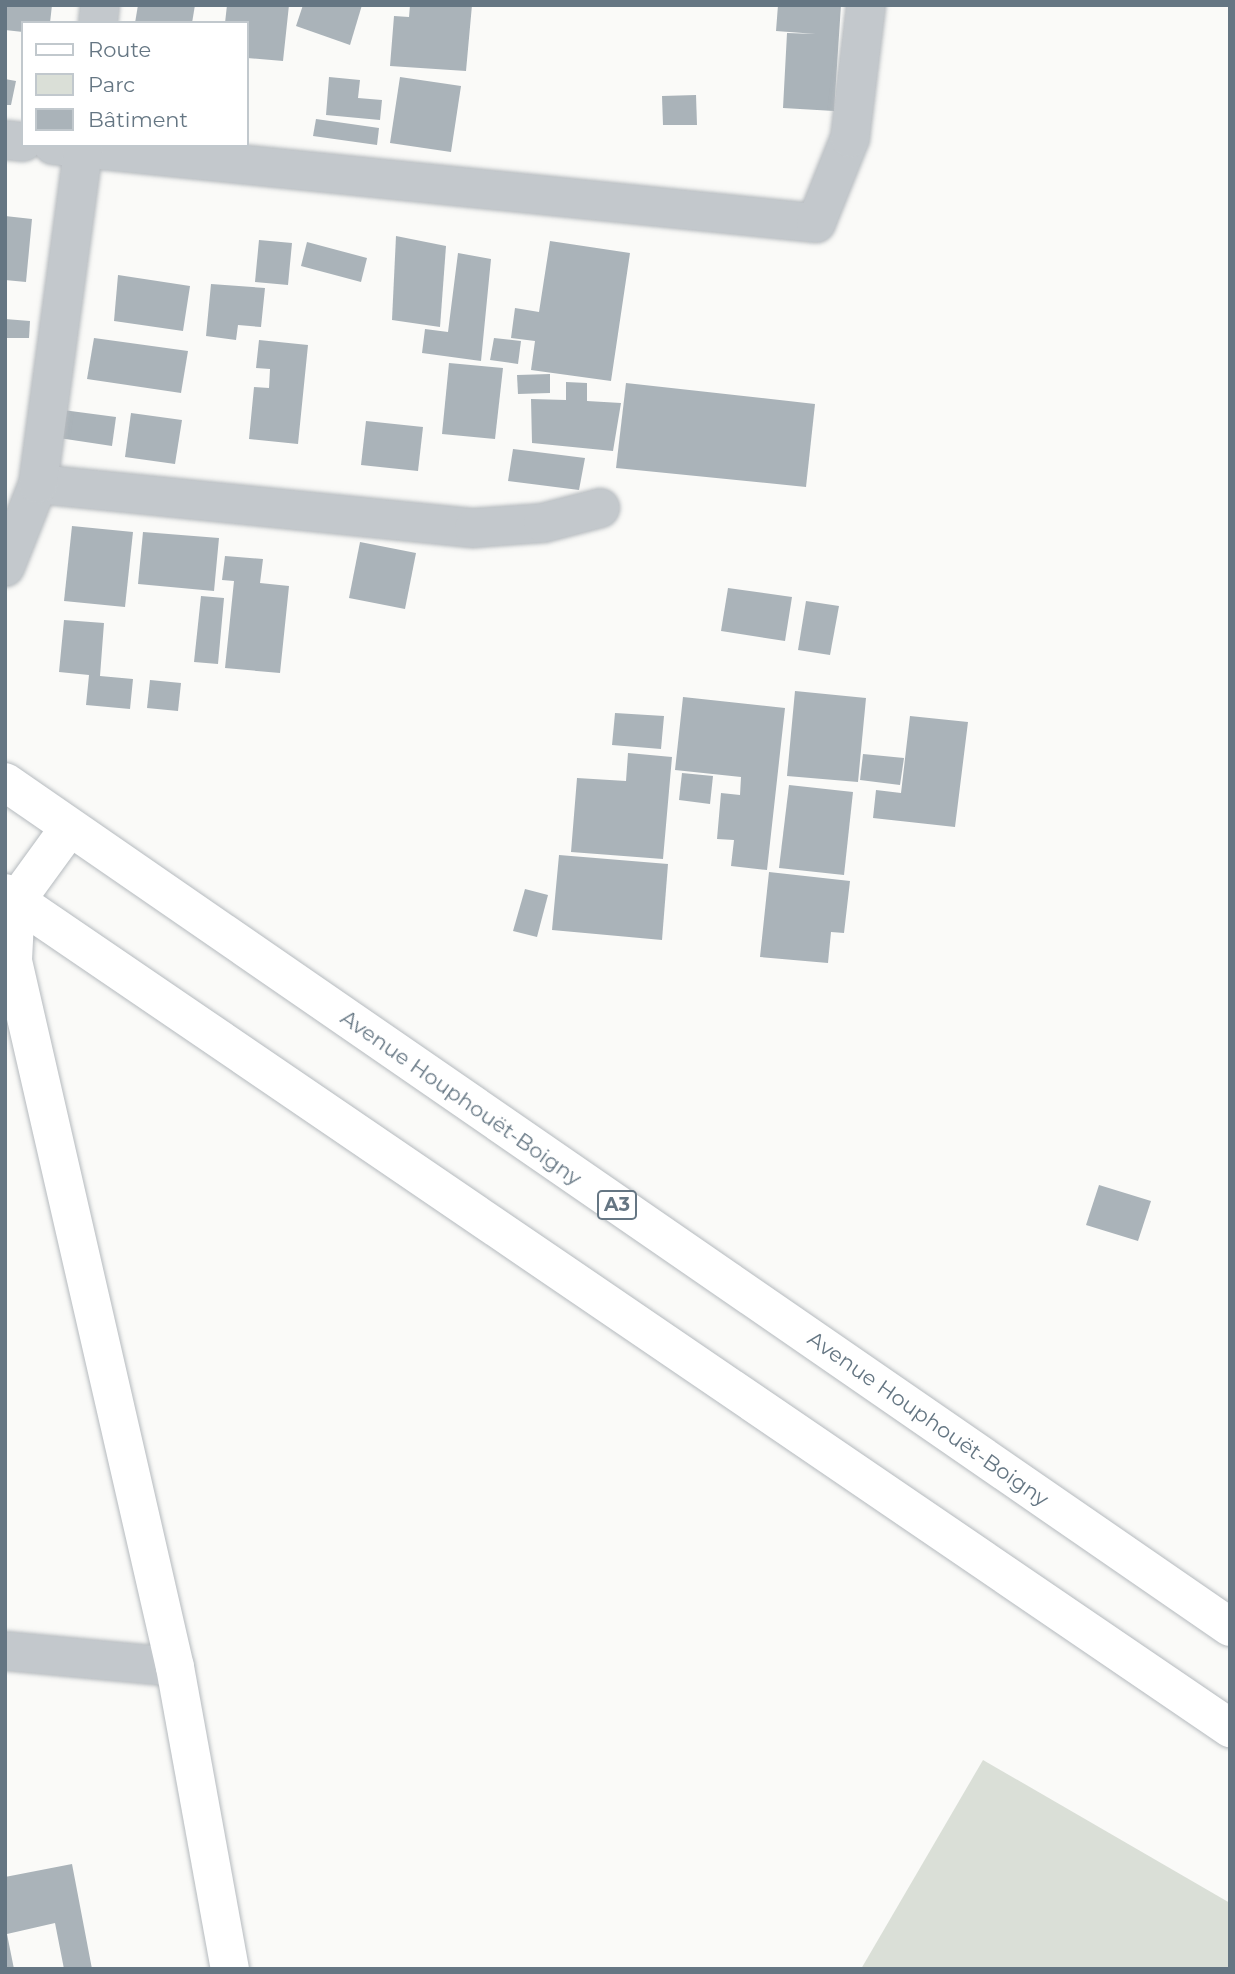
<!DOCTYPE html>
<html>
<head>
<meta charset="utf-8">
<style>
	body { margin:0 }
	#map { position:relative; width:1235px; height:1974px; overflow:hidden; background:#fafaf8; font-family:Montserrat,sans-serif }
	div>[style] { position:absolute }
	[style*='--x'] { left:calc(var(--x)*1px); top:calc(var(--y)*1px); width:calc(var(--w)*1px); rotate:calc(var(--a)*1deg) }
	.green>* { inset:0; background:#dadfd7 }
	.building>* { inset:0; background:#aab3b9 }
	.roads { filter:drop-shadow(0 0 2px #b5babe) drop-shadow(0 0 2px #b5babe) }
	.minor>* { height:38px; margin:-19px; padding:0 19px; transform-origin:19px; border-radius:19px; background:#c3c8cc }
	.major>* { height:38px; margin:-19px; padding:0 19px; transform-origin:19px; border-radius:19px; background:#fff }
	.highway>* { height:38px; margin:-19px; padding:0 19px; transform-origin:19px; border-radius:19px; background:#fff }
	span { translate:-50% -50%; white-space:nowrap; text-align:center; line-height:1.15; -webkit-text-stroke:7px #fff; paint-order:stroke }
	.shield-label span { padding:2px 5px; background:#fff; border:2px solid; border-radius:5px; -webkit-text-stroke-width:0 }
	.shield-label { font-size:19px; color:#657683; font-weight:700 }
	.street-label { font-size:21px; color:#657683 }
	.frame { position:absolute; inset:0; border:7px solid #657683; pointer-events:none }
	.legend { position:absolute; left:21px; top:21px; width:228px; height:126px; box-sizing:border-box; background:#fff; border:2px solid #c1c8cd; margin:0; padding:9px 12px; list-style:none; font-size:21px; color:#657683 }
	.legend li { display:flex; align-items:center; gap:14px; height:35px }
	.legend b { width:35px; border:2px solid #c1c8cd }
</style>
</head>
<body>
<div id="map">
	<div class="green">
		<div style="clip-path:polygon(983px 1760px,1230px 1903px,1230px 1969px,861px 1969px)"></div>
	</div>
	<div class="building">
		<div style="clip-path:polygon(5px 5px,52px 5px,50px 23px,23px 23px,23px 32px,5px 30px)"></div>
		<div style="clip-path:polygon(138px 5px,195px 5px,192px 23px,135px 23px)"></div>
		<div style="clip-path:polygon(227px 5px,289px 5px,283px 61px,247px 58px,247px 23px,225px 23px)"></div>
		<div style="clip-path:polygon(303px 5px,362px 5px,350px 45px,296px 26px)"></div>
		<div style="clip-path:polygon(410px 5px,472px 5px,466px 71px,390px 66px,394px 16px,409px 17px)"></div>
		<div style="clip-path:polygon(778px 5px,841px 5px,834px 111px,783px 108px,787px 33px,816px 34px,776px 31px)"></div>
		<div style="clip-path:polygon(329px 77px,360px 80px,358px 98px,382px 100px,380px 120px,326px 115px)"></div>
		<div style="clip-path:polygon(400px 77px,461px 86px,451px 152px,390px 143px)"></div>
		<div style="clip-path:polygon(5px 79px,16px 81px,11px 105px,5px 105px)"></div>
		<div style="clip-path:polygon(696px 95px,697px 125px,663px 125px,662px 96px)"></div>
		<div style="clip-path:polygon(316px 119px,379px 128px,377px 145px,313px 136px)"></div>
		<div style="clip-path:polygon(5px 216px,32px 219px,26px 282px,5px 280px)"></div>
		<div style="clip-path:polygon(396px 236px,446px 246px,440px 327px,392px 320px)"></div>
		<div style="clip-path:polygon(259px 240px,292px 243px,288px 285px,255px 282px)"></div>
		<div style="clip-path:polygon(550px 241px,630px 253px,611px 381px,531px 370px,535px 341px,511px 338px,515px 308px,539px 312px)"></div>
		<div style="clip-path:polygon(307px 242px,367px 258px,361px 282px,301px 266px)"></div>
		<div style="clip-path:polygon(458px 253px,491px 259px,481px 361px,422px 353px,425px 329px,448px 332px)"></div>
		<div style="clip-path:polygon(118px 275px,190px 286px,183px 331px,114px 321px)"></div>
		<div style="clip-path:polygon(211px 284px,265px 288px,261px 327px,238px 325px,236px 340px,206px 336px)"></div>
		<div style="clip-path:polygon(5px 319px,30px 321px,29px 338px,5px 338px)"></div>
		<div style="clip-path:polygon(94px 338px,188px 351px,181px 393px,87px 379px)"></div>
		<div style="clip-path:polygon(494px 338px,521px 341px,518px 364px,490px 360px)"></div>
		<div style="clip-path:polygon(259px 340px,308px 345px,298px 444px,249px 439px,254px 387px,269px 388px,270px 369px,256px 368px)"></div>
		<div style="clip-path:polygon(449px 363px,503px 368px,495px 439px,442px 434px)"></div>
		<div style="clip-path:polygon(550px 374px,550px 393px,518px 394px,517px 375px)"></div>
		<div style="clip-path:polygon(566px 382px,587px 383px,587px 401px,621px 403px,613px 451px,532px 443px,531px 399px,566px 400px)"></div>
		<div style="clip-path:polygon(626px 383px,815px 404px,806px 487px,616px 468px)"></div>
		<div style="clip-path:polygon(63px 410px,116px 417px,112px 446px,59px 438px)"></div>
		<div style="clip-path:polygon(131px 413px,182px 420px,175px 464px,125px 457px)"></div>
		<div style="clip-path:polygon(366px 421px,423px 427px,418px 471px,361px 465px)"></div>
		<div style="clip-path:polygon(513px 449px,585px 458px,579px 490px,508px 481px)"></div>
		<div style="clip-path:polygon(72px 526px,133px 532px,125px 607px,64px 601px)"></div>
		<div style="clip-path:polygon(143px 532px,219px 538px,214px 591px,138px 584px)"></div>
		<div style="clip-path:polygon(360px 542px,416px 553px,405px 609px,349px 598px)"></div>
		<div style="clip-path:polygon(225px 556px,263px 559px,260px 583px,289px 586px,280px 673px,225px 668px,234px 581px,222px 580px)"></div>
		<div style="clip-path:polygon(728px 588px,792px 597px,785px 641px,721px 631px)"></div>
		<div style="clip-path:polygon(201px 596px,224px 598px,218px 664px,194px 662px)"></div>
		<div style="clip-path:polygon(806px 601px,839px 606px,830px 655px,798px 650px)"></div>
		<div style="clip-path:polygon(64px 620px,104px 623px,100px 676px,133px 679px,130px 709px,86px 705px,89px 675px,59px 672px)"></div>
		<div style="clip-path:polygon(150px 680px,181px 683px,178px 711px,147px 708px)"></div>
		<div style="clip-path:polygon(795px 691px,866px 698px,858px 782px,787px 776px)"></div>
		<div style="clip-path:polygon(683px 697px,785px 708px,767px 870px,731px 866px,734px 840px,717px 839px,721px 793px,740px 795px,741px 777px,675px 770px)"></div>
		<div style="clip-path:polygon(615px 713px,664px 716px,661px 749px,612px 745px)"></div>
		<div style="clip-path:polygon(910px 716px,968px 722px,955px 827px,873px 818px,876px 790px,901px 793px)"></div>
		<div style="clip-path:polygon(628px 753px,672px 757px,663px 859px,571px 852px,577px 778px,626px 781px)"></div>
		<div style="clip-path:polygon(863px 754px,904px 758px,900px 785px,860px 780px)"></div>
		<div style="clip-path:polygon(682px 773px,713px 776px,710px 804px,679px 800px)"></div>
		<div style="clip-path:polygon(789px 785px,853px 792px,844px 875px,779px 868px)"></div>
		<div style="clip-path:polygon(559px 855px,668px 864px,662px 940px,552px 930px)"></div>
		<div style="clip-path:polygon(769px 872px,850px 881px,844px 933px,831px 932px,828px 963px,760px 957px)"></div>
		<div style="clip-path:polygon(525px 889px,548px 895px,537px 937px,513px 931px)"></div>
		<div style="clip-path:polygon(1099px 1185px,1151px 1201px,1138px 1241px,1086px 1225px)"></div>
		<div style="clip-path:polygon(72px 1864px,92px 1969px,64px 1969px,55px 1923px,7px 1934px,14px 1969px,5px 1969px,5px 1877px)"></div>
	</div>
	<div class="roads">
		<div class="minor">
			<div style="--x:98;--y:23;--w:18;--a:-84"></div>
			<div style="--x:5;--y:140;--w:18;--a:6"></div>
			<div style="--x:53;--y:145;--w:767;--a:5.84"></div>
			<div style="--x:816;--y:223;--w:92;--a:-68.2"></div>
			<div style="--x:850;--y:138;--w:134;--a:-83.1"></div>
			<div style="--x:38;--y:484;--w:438;--a:5.8"></div>
			<div style="--x:474;--y:528;--w:69;--a:-4.1"></div>
			<div style="--x:543;--y:523;--w:59;--a:-14.7"></div>
			<div style="--x:5;--y:567;--w:89;--a:-68.3"></div>
			<div style="--x:38;--y:484;--w:342;--a:-82.3"></div>
			<div style="--x:5;--y:1651;--w:171;--a:5.4"></div>
		</div>
		<div class="major">
			<div style="--x:69;--y:828;--w:90;--a:126"></div>
			<div style="--x:16;--y:901;--w:60;--a:92.9"></div>
			<div style="--x:13;--y:961;--w:724;--a:77.08"></div>
			<div style="--x:175;--y:1667;--w:307;--a:79.7"></div>
		</div>
		<div class="highway">
			<div style="--x:5;--y:782;--w:1488;--a:34.6"></div>
			<div style="--x:5;--y:893;--w:1483;--a:34.28"></div>
		</div>
	</div>
	<div class="shield-label">
		<span style="left:617px;top:1205px">A3</span>
	</div>
	<div class="street-label">
		<span style="left:461px;top:1098px;rotate:35deg">Avenue Houphouët-Boigny</span>
		<span style="left:928px;top:1419px;rotate:35deg">Avenue Houphouët-Boigny</span>
	</div>
	<div class="frame"></div>
	<ul class="legend">
	<li><b style="height:9px;background:#fff"></b>Route</li>
	<li><b style="height:19px;background:#dadfd7"></b>Parc</li>
	<li><b style="height:19px;background:#aab3b9"></b>Bâtiment</li>
	</ul>
</div>
</body>
</html>
